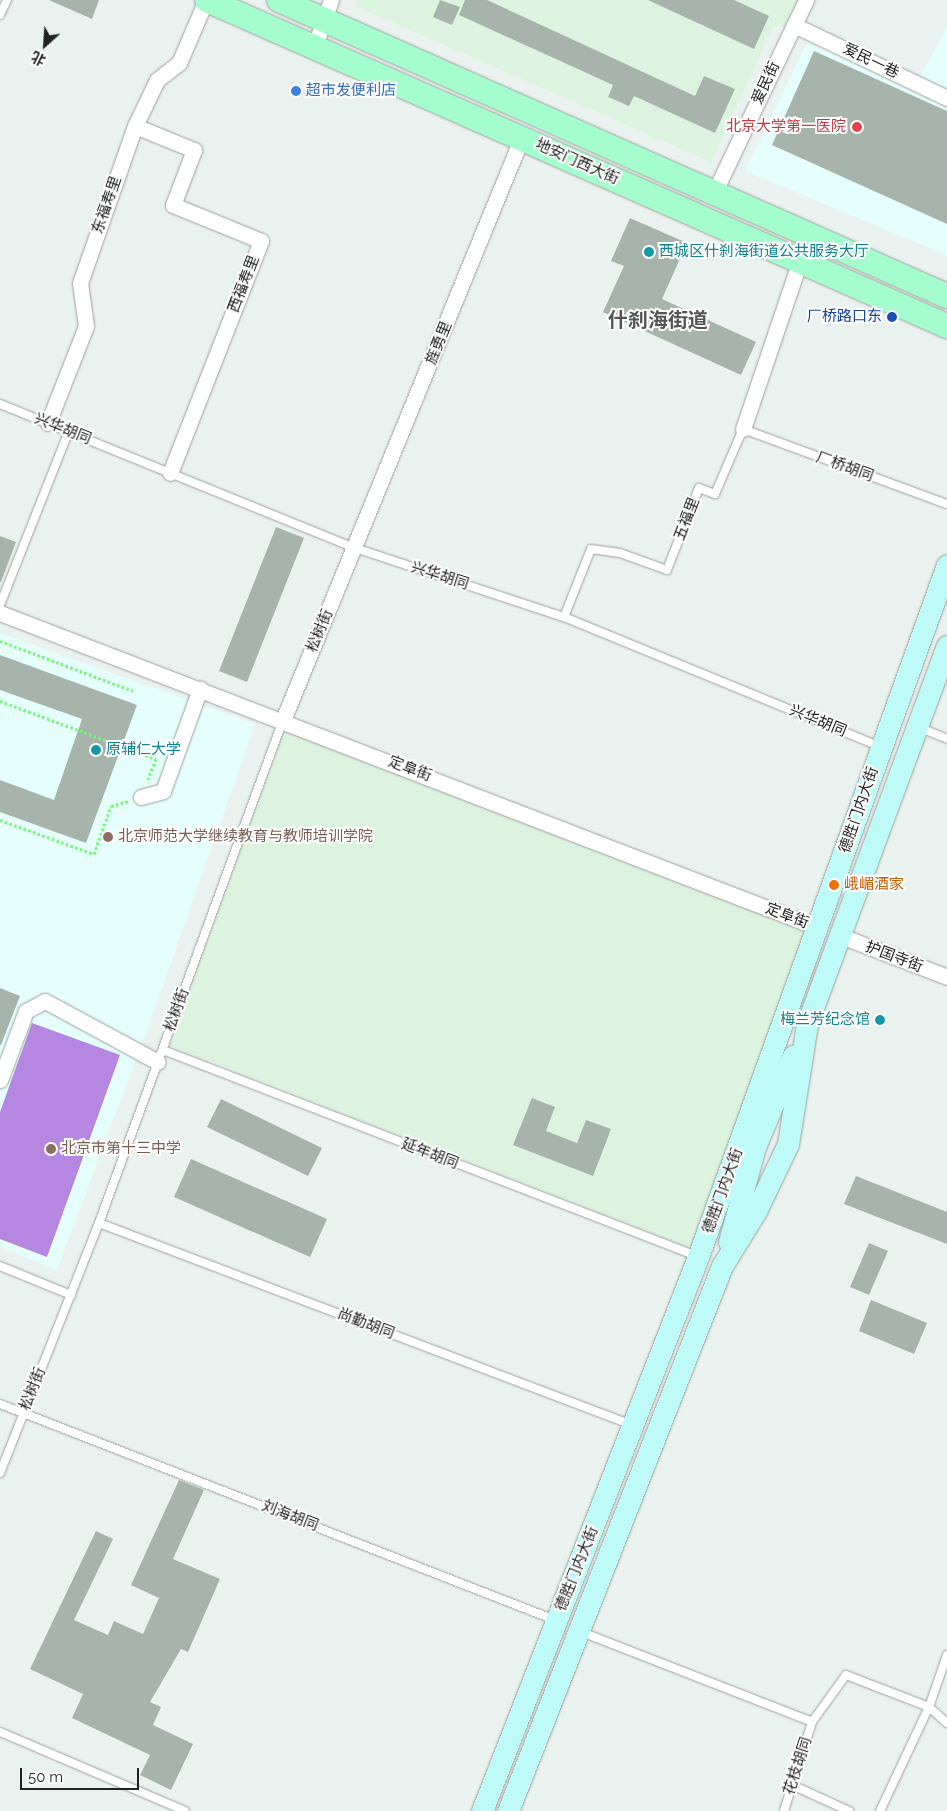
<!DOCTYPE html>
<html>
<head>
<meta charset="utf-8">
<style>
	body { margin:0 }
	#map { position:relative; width:947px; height:1811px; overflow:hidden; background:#e9f2ee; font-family:Raleway,"Noto Sans SC",sans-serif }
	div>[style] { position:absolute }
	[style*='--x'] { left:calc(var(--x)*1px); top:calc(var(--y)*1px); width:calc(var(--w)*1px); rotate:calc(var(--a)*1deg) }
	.education>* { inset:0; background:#e4fffc }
	.military>* { inset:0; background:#dcf3e0 }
	.pitch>* { inset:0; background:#b587e0 }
	.building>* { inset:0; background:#a7b4ac }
	.path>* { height:3px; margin-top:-1.5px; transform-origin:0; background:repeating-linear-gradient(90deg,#70fb71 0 2.5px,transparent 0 5px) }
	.roads { filter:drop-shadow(0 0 1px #9f9f9f) drop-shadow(0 0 1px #9f9f9f) }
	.service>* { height:8px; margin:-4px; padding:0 4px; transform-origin:4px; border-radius:4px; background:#fff }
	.minor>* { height:15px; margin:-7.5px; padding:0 7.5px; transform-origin:7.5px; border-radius:7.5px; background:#fff }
	.secondary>* { height:21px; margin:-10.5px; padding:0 10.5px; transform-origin:10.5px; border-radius:10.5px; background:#befaf8 }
	.primary>* { height:24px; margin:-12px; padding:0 12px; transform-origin:12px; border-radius:12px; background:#a3fdcd }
	.dots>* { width:14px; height:14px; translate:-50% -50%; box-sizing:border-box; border:2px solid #fff; border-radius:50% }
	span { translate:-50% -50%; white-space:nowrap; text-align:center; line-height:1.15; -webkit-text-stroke:4px #fff; paint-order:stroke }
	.street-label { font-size:15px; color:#222 }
	.shop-label { font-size:15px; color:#366cbe }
	.left { translate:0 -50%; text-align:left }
	.health-label { font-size:15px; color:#be3a42 }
	.right { translate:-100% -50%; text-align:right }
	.culture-label { font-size:15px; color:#0d838f }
	.transit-label { font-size:15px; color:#164399 }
	.education-label { font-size:15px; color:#785e54 }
	.food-label { font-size:15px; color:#c56008 }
	.district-label { font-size:20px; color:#555; font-weight:700 }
	.north { position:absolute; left:20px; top:20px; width:50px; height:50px; -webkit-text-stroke:4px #fff; paint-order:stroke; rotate:206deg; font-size:14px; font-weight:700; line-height:20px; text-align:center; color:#222 }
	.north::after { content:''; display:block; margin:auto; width:18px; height:22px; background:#222; clip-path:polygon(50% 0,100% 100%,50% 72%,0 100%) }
	.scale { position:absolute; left:20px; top:1768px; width:119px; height:22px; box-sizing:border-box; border:2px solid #222; border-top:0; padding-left:6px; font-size:15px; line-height:18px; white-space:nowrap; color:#222; -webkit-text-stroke:4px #fff; paint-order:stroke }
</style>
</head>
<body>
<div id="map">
	<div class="education">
		<div style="clip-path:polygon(947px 28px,947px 255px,745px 171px,812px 33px,916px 83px)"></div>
		<div style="clip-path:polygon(0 633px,255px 724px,155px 1008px,57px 1270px,0 1247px)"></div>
	</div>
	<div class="military">
		<div style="clip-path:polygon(357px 0,799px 0,786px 29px,774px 25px,711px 162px,355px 6px)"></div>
		<div style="clip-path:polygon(285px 729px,811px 933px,693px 1249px,168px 1045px)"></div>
	</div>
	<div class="pitch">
		<div style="clip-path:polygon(32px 1023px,120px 1055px,47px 1257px,0 1239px,0 1112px)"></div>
	</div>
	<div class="building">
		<div style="clip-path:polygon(49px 0,99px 0,92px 19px)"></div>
		<div style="clip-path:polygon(440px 0,460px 7px,452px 25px,433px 17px)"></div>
		<div style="clip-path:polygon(465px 0,487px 0,695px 96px,704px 76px,735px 89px,715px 133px,634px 96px,629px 106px,608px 97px,613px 85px,459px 15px)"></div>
		<div style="clip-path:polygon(648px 0,734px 0,769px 16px,754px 49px)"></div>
		<div style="clip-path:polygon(814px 51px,947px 111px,947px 224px,772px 145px)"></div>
		<div style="clip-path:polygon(630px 218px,687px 243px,662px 299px,756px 342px,741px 375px,603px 312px,624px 266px,611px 261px)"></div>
		<div style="clip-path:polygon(276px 527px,304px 538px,247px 682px,219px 671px)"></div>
		<div style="clip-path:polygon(0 536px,16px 542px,1px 582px,0 582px)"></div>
		<div style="clip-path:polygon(0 655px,137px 705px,86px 843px,0 812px,0 780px,54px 800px,82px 719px,0 690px)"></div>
		<div style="clip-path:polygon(0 988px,20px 996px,1px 1045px,0 1045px)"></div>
		<div style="clip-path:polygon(532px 1098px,555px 1107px,546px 1131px,577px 1143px,586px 1120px,611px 1129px,593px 1176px,513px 1145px)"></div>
		<div style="clip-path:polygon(221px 1099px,322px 1148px,308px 1176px,207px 1127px)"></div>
		<div style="clip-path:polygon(191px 1159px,327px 1219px,310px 1257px,174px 1197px)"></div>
		<div style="clip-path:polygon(856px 1176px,947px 1212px,947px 1244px,844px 1204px)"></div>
		<div style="clip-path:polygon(869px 1243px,888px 1251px,869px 1295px,850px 1287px)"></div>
		<div style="clip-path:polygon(871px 1300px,927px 1323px,914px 1354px,859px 1331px)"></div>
		<div style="clip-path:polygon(179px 1480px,204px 1490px,173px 1559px,220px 1579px,188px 1652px,181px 1649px,150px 1702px,161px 1707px,153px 1725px,193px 1744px,171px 1790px,140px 1775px,150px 1755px,72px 1718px,83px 1694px,30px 1669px,96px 1531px,113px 1539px,74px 1620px,108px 1635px,114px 1621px,143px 1634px,159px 1598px,131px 1585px)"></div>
	</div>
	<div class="path">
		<div style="--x:0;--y:641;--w:142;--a:20.6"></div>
		<div style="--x:0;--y:701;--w:166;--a:20.4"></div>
		<div style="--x:156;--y:759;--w:22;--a:112"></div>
		<div style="--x:0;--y:820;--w:100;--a:19.9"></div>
		<div style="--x:94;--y:854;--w:51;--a:-70.5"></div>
		<div style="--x:111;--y:806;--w:19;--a:-16"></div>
	</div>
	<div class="roads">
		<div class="service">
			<div style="--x:0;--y:15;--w:17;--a:-65"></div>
			<div style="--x:0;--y:404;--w:383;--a:22.1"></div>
			<div style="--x:355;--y:548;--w:220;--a:18.3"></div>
			<div style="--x:564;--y:617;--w:343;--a:22.3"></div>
			<div style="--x:0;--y:605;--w:187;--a:-68.4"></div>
			<div style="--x:564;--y:617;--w:73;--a:-68.3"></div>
			<div style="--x:591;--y:549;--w:29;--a:8"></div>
			<div style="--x:620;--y:553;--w:50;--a:19.9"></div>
			<div style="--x:667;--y:570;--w:88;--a:-68.7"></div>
			<div style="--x:699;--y:488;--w:17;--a:21"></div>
			<div style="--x:715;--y:494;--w:71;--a:-66.7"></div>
			<div style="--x:743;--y:429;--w:217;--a:20.2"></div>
			<div style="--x:918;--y:727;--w:31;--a:22"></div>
			<div style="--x:163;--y:1050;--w:572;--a:21.1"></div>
			<div style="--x:99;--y:1223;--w:570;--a:20.76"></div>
			<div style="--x:0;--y:1266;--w:77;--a:22.2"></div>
			<div style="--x:0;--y:1404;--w:596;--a:21.27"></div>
			<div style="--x:0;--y:1473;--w:269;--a:-68.4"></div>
			<div style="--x:99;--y:1223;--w:536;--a:-69.91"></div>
			<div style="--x:579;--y:1631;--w:250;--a:21.3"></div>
			<div style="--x:812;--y:1722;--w:58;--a:-54.1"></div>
			<div style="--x:846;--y:1675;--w:89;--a:21.1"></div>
			<div style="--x:929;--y:1707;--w:24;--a:42"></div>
			<div style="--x:0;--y:1732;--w:201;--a:23.1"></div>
			<div style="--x:792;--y:1785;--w:63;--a:24.5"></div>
			<div style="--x:784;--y:1811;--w:93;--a:-72.5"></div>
			<div style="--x:880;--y:1811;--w:115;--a:-64.8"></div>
			<div style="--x:929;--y:1707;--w:55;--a:-70.9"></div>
		</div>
		<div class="minor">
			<div style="--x:794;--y:25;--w:170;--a:25.5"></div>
			<div style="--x:314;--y:48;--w:51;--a:-70.5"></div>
			<div style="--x:135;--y:126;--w:64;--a:22.1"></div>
			<div style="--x:194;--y:150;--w:59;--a:110.9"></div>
			<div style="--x:173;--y:205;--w:95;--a:22.2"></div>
			<div style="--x:261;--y:241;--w:249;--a:111.4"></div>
			<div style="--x:714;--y:193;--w:214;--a:-64.5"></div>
			<div style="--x:48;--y:423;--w:104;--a:-68.6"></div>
			<div style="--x:86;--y:326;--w:43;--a:-97.9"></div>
			<div style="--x:80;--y:283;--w:166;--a:-70.7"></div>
			<div style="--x:135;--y:126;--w:51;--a:-64.4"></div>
			<div style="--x:157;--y:80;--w:28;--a:-38"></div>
			<div style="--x:179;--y:63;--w:69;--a:-66.8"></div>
			<div style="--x:743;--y:429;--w:177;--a:-71.3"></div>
			<div style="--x:0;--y:613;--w:877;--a:21.04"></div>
			<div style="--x:283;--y:720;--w:630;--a:-67.71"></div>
			<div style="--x:141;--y:797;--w:23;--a:-15"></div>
			<div style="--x:163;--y:791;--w:109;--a:-70.1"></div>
			<div style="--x:841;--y:936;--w:114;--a:21.1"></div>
			<div style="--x:0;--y:1080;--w:74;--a:-69.4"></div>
			<div style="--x:26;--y:1011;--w:21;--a:-28"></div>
			<div style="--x:45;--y:1001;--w:128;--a:28.4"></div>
		</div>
		<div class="secondary">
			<div style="--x:729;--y:1242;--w:98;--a:-74.7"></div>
			<div style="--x:755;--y:1147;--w:99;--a:-67.3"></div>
			<div style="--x:482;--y:1811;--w:595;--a:-68.7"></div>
			<div style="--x:698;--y:1257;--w:735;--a:-70.21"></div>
			<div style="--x:508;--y:1811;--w:586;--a:-68.56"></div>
			<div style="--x:722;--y:1266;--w:65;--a:-58.3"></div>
			<div style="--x:756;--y:1211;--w:74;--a:-64.5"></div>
			<div style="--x:788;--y:1144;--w:121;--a:-81"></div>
			<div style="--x:807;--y:1024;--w:403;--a:-69.7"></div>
		</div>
		<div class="primary">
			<div style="--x:207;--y:0;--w:809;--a:23.78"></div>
			<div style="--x:279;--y:0;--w:731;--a:23.9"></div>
		</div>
	</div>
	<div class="dots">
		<div style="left:296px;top:91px;background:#3f7fe0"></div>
		<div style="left:857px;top:127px;background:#e0444e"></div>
		<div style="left:649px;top:252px;background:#0f9aa8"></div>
		<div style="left:892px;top:317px;background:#1a4fb4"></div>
		<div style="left:96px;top:750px;background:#0f9aa8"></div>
		<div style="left:108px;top:837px;background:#8d6e63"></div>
		<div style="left:834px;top:885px;background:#e8710a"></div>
		<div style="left:880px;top:1020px;background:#0f9aa8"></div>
		<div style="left:51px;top:1149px;background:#8d6e63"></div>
	</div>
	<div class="street-label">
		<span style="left:871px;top:61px;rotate:26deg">爱民一巷</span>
		<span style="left:766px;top:83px;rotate:-65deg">爱民街</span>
		<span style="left:577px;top:162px;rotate:24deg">地安门西大街</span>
		<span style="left:107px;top:205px;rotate:-71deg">东福寿里</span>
		<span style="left:244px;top:284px;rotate:-69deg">西福寿里</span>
		<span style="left:439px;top:343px;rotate:-68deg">旌勇里</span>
		<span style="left:63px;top:429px;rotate:22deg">兴华胡同</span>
		<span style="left:845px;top:467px;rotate:20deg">厂桥胡同</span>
		<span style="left:687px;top:519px;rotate:-69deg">五福里</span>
		<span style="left:440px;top:576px;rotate:18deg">兴华胡同</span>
		<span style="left:320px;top:631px;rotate:-67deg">松树街</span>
		<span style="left:818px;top:721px;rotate:22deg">兴华胡同</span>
		<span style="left:410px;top:769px;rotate:21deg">定阜街</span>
		<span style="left:859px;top:810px;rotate:-71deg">德胜门内大街</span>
		<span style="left:787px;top:916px;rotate:21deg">定阜街</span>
		<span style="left:894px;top:957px;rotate:21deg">护国寺街</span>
		<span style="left:177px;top:1010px;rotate:-70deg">松树街</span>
		<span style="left:430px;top:1154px;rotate:21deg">延年胡同</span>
		<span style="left:723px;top:1191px;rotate:-70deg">德胜门内大街</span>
		<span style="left:366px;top:1324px;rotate:21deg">尚勤胡同</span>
		<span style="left:33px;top:1389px;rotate:-68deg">松树街</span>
		<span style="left:290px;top:1516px;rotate:21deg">刘海胡同</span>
		<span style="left:577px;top:1569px;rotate:-68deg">德胜门内大街</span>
		<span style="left:798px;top:1766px;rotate:-72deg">花枝胡同</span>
	</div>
	<div class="shop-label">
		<span class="left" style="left:306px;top:91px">超市发便利店</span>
	</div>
	<div class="health-label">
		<span class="right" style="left:846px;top:127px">北京大学第一医院</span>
	</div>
	<div class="culture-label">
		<span class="left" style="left:659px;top:252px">西城区什刹海街道公共服务大厅</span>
		<span class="left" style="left:106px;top:750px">原辅仁大学</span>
		<span class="right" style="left:870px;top:1020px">梅兰芳纪念馆</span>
	</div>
	<div class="transit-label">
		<span class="right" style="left:882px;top:317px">厂桥路口东</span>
	</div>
	<div class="education-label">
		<span class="left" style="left:118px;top:837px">北京师范大学继续教育与教师培训学院</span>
		<span class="left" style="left:61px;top:1149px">北京市第十三中学</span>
	</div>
	<div class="food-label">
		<span class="left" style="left:844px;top:885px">峨嵋酒家</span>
	</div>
	<div class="district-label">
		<span style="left:658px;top:320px">什刹海街道</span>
	</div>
	<div class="north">北</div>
	<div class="scale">50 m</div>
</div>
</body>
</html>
